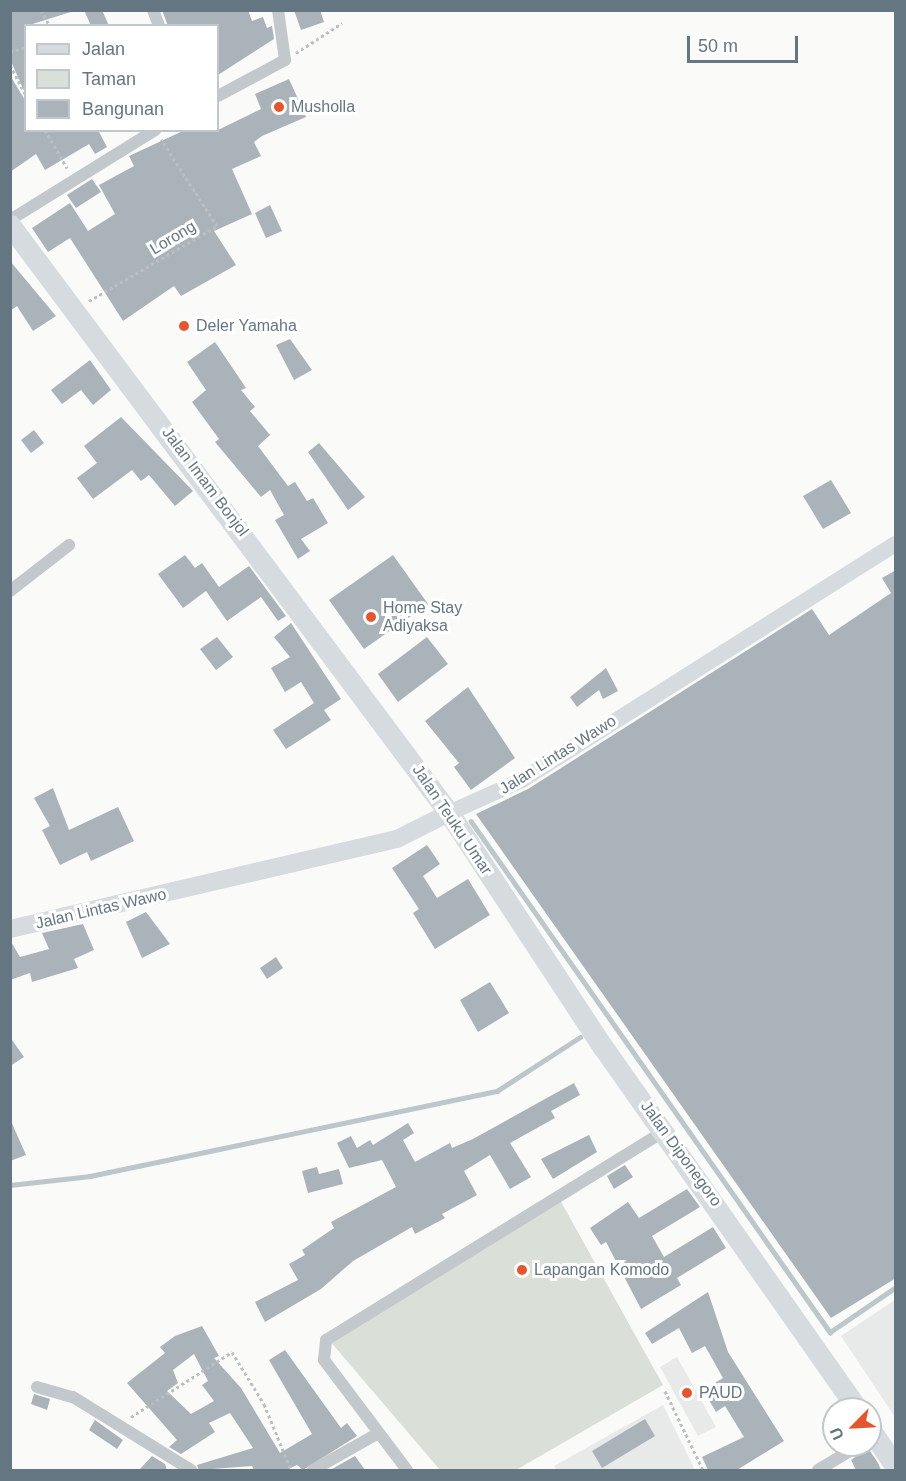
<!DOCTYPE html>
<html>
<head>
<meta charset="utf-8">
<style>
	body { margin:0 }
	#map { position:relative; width:906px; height:1481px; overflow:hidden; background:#fafaf8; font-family:Helvetica,sans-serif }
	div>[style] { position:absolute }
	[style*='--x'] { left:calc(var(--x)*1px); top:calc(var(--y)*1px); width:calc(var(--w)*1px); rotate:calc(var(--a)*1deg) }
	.built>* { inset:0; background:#e8e9e9 }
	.green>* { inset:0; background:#dadfd7 }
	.stream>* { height:4.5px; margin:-2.25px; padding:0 2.25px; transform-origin:2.25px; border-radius:2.25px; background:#bbc7cb }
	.building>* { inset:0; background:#aab3b9 }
	.path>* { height:3px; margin-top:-1.5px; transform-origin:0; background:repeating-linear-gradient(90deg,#bbbfc2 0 3px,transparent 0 6px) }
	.street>* { height:12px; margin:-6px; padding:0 6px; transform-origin:6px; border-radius:6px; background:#c3c8cc }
	.secondary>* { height:16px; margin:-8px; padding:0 8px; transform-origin:8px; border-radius:8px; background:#d6dbdf }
	.primary>* { height:18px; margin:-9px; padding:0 9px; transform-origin:9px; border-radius:9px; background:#d6dbdf }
	.highway>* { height:21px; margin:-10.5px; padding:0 10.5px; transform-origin:10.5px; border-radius:10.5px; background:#d6dbdf }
	.dots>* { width:16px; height:16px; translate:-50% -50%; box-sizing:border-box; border:3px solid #fff; border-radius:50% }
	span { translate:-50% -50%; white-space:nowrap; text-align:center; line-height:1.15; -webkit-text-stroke:6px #fff; paint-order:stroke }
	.poi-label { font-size:16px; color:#657683 }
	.left { translate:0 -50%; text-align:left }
	.street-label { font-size:16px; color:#657683 }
	.frame { position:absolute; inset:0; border:12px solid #657683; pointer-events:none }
	.legend { position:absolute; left:24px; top:24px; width:195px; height:108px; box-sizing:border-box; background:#fff; border:2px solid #c1c8cd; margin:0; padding:8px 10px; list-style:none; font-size:18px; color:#657683 }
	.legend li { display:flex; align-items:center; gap:12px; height:30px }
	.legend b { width:30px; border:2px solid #c1c8cd }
	.north { position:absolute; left:822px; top:1397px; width:60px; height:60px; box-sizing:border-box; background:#fff; border:2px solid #c1c8cd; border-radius:50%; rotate:246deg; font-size:16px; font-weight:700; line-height:24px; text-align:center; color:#657683 }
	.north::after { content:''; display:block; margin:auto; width:21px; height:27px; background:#e4572e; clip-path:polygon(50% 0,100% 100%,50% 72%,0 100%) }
	.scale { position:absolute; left:687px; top:36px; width:111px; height:27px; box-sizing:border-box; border:3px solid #657683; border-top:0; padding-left:8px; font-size:18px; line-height:21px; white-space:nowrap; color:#657683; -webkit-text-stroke:4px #fff; paint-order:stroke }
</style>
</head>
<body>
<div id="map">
	<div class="built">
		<div style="clip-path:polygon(895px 1300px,895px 1417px,841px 1336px)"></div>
		<div style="clip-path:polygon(677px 1357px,716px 1427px,698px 1436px,660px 1367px)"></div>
		<div style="clip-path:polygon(663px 1405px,695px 1470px,557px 1470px,554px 1466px)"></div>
	</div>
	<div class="green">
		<div style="clip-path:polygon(560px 1200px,663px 1385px,516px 1470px,440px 1470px,329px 1340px)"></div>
	</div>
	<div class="stream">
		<div style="--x:471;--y:821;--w:625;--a:54.91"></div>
		<div style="--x:830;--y:1332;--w:80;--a:-34.3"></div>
		<div style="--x:10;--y:1185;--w:81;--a:-6.4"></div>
		<div style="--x:90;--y:1176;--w:416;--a:-11.8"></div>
		<div style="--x:497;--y:1091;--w:99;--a:-33"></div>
	</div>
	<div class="building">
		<div style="clip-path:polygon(10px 10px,74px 11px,26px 26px,25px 93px,10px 59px)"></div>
		<div style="clip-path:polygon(84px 10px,102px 10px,109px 26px,91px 26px)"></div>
		<div style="clip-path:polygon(162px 10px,248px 10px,252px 21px,263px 17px,267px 28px,272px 26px,274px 39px,218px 75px,218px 26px,168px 26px)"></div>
		<div style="clip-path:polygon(294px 10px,320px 10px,324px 22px,301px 30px)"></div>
		<div style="clip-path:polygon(10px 75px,26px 102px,26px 130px,98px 130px,107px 147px,95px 154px,89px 144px,45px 170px,36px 154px,10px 172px)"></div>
		<div style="clip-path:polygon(289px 79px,306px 117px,262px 136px,254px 142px,261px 156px,232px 169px,252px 214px,214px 231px,236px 265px,181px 296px,174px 286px,123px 321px,70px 238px,48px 252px,32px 228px,70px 203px,88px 231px,115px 214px,99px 185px,134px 166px,129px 156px,185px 130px,218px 130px,261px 109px,255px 94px)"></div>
		<div style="clip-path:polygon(92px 179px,101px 192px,76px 208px,67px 195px)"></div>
		<div style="clip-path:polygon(270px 205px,282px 231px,266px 238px,255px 213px)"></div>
		<div style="clip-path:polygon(10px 261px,56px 316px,33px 331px,17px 306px,10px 311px)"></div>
		<div style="clip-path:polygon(290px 339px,312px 370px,294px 380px,276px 345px)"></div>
		<div style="clip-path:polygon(215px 342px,246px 388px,241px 390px,255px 407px,250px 411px,270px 435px,258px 446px,288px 486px,295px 482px,307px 501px,313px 498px,328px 523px,301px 539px,310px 551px,298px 559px,275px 520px,284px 515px,270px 490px,261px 497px,215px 442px,219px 439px,192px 402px,206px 390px,187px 362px)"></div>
		<div style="clip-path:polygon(90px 360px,111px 390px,93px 405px,81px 390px,62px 404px,51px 390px)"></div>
		<div style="clip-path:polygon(121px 417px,193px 491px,175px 506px,149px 475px,141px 481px,132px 470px,93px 499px,77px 478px,97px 463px,84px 446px)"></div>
		<div style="clip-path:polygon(34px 430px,44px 443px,31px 453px,21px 440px)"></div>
		<div style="clip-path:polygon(319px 443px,365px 497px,348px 510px,308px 452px)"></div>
		<div style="clip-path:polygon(831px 480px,851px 513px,823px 529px,803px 496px)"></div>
		<div style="clip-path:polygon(185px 555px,195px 568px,202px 563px,219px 587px,249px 566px,286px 616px,278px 621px,261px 597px,227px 621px,206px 591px,183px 608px,158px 574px)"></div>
		<div style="clip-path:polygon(393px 555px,428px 604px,364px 649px,329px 600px)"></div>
		<div style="clip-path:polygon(896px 570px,896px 1278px,831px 1318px,476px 814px,528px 789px,812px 609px,829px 635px,891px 593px,882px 578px)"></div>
		<div style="clip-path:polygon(291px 623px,341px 699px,324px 710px,331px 720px,286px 749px,273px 730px,314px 703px,301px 682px,285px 692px,271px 668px,290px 657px,274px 637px)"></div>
		<div style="clip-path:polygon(217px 637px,233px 657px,216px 670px,200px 649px)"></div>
		<div style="clip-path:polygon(427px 637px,448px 664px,398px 702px,378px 674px)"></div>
		<div style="clip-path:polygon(606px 668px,618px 691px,603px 699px,599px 690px,577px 707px,570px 697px)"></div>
		<div style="clip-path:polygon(468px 687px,515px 758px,471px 790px,454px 767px,459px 763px,425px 721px)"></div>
		<div style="clip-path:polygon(53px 788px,69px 830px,118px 807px,134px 841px,91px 861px,87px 852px,60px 865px,42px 830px,50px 826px,34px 798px)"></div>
		<div style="clip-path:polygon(427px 845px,440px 864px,423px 876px,437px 898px,468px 879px,490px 915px,435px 949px,413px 913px,419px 909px,392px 868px)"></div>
		<div style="clip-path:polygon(146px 912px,170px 944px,142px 958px,126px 922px)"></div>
		<div style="clip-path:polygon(83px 924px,94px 950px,74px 959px,78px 968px,32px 982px,30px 973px,10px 980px,10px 940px,20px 957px,49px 949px,42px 933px)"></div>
		<div style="clip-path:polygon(276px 957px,283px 968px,267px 979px,260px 968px)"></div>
		<div style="clip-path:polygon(490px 982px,509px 1013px,478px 1032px,460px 1000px)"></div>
		<div style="clip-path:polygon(10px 1037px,24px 1057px,10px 1066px)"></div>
		<div style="clip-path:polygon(574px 1083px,580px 1095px,551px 1111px,555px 1118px,510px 1143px,531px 1177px,510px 1189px,490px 1155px,464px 1171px,477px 1195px,442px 1214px,445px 1218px,415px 1234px,412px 1227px,353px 1261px,321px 1289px,265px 1322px,255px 1302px,298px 1280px,289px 1264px,305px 1255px,302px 1250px,334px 1228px,331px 1222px,396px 1187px,382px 1160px,349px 1168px,337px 1143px,351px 1136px,357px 1148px,370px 1140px,373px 1145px,408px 1123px,414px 1133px,403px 1140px,415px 1162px,450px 1143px,452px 1148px,473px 1139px)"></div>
		<div style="clip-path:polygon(10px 1119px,26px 1155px,10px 1161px)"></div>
		<div style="clip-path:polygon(589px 1135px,597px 1152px,553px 1179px,541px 1159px)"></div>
		<div style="clip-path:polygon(625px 1165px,633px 1177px,614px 1189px,607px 1176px)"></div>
		<div style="clip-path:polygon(317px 1167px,319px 1174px,339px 1169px,343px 1184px,308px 1193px,302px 1171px)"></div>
		<div style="clip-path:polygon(687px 1189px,700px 1207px,652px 1236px,664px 1257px,713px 1227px,726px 1248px,677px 1278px,681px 1285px,641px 1309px,606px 1242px,601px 1245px,590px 1228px,628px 1202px,639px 1218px)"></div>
		<div style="clip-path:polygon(708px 1292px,728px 1352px,784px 1441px,737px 1470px,708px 1470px,702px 1457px,744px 1437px,725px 1406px,716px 1412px,703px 1390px,723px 1378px,705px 1346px,692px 1353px,679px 1328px,652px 1344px,645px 1333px)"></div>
		<div style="clip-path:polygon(evenodd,202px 1326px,219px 1356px,214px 1358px,241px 1388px,280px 1453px,312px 1434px,269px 1360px,285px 1350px,341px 1428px,347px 1423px,357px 1436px,303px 1470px,297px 1465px,286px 1470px,254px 1470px,252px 1466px,199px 1470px,197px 1465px,253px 1448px,230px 1413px,209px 1423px,215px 1432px,181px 1454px,169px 1447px,177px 1440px,127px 1383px,165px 1353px,160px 1347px,175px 1336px,202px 1326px,194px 1354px,208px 1381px,202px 1385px,214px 1401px,191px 1414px,167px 1391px,178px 1383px,173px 1370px,194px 1354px)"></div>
		<div style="clip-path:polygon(34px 1394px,50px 1399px,47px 1410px,31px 1404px)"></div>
		<div style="clip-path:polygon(645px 1419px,655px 1436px,602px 1468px,592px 1451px)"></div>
		<div style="clip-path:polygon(95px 1420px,123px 1440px,117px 1449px,89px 1430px)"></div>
		<div style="clip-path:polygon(868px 1448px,878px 1463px,881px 1470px,856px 1470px,851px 1460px)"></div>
		<div style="clip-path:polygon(152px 1456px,165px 1464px,167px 1470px,139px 1470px)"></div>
		<div style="clip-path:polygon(355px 1456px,365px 1470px,332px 1469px)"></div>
	</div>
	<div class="path">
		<div style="--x:41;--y:10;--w:18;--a:61"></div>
		<div style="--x:10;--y:52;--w:17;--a:-17"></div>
		<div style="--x:296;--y:53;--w:55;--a:-33.1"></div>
		<div style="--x:10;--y:65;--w:34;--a:62"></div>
		<div style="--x:45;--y:130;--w:44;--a:59.9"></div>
		<div style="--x:89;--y:301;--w:148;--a:-30.4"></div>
		<div style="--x:217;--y:226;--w:103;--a:-122.8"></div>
		<div style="--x:665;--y:1391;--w:88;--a:64.3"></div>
		<div style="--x:131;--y:1417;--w:120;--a:-32.8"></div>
		<div style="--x:232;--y:1352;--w:61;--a:58.4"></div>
		<div style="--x:264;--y:1404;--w:71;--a:67.8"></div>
	</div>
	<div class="street">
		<div style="--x:153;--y:10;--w:17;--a:69"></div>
		<div style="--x:218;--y:96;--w:76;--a:-28.2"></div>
		<div style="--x:285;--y:60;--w:50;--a:-98"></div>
		<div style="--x:10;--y:220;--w:171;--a:-31.8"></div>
		<div style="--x:10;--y:591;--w:75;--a:-37.9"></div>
		<div style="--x:37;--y:1387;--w:37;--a:16"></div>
		<div style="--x:73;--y:1397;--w:139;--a:31.7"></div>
		<div style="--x:313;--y:1470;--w:71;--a:-29.4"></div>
		<div style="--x:407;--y:1470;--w:138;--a:-127"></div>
		<div style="--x:324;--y:1360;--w:20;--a:-84"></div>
		<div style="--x:326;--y:1340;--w:397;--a:-31.7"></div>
		<div style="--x:818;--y:1470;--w:49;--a:-30.8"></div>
	</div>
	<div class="secondary">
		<div style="--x:449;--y:813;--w:80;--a:-24.3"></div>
		<div style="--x:522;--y:780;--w:442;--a:-32.3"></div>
	</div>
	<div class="primary">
		<div style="--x:10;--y:929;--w:397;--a:-13.1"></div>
		<div style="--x:397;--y:839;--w:58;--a:-26.6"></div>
	</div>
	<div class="highway">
		<div style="--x:10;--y:225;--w:734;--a:53.26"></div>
		<div style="--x:449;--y:813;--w:280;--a:56.7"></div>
		<div style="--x:603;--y:1047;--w:442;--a:54.9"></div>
		<div style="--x:870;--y:1429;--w:46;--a:55.6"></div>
	</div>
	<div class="dots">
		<div style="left:279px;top:107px;background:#e4572e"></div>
		<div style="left:184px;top:326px;background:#e4572e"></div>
		<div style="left:371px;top:617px;background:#e4572e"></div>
		<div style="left:522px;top:1270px;background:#e4572e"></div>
		<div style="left:687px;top:1393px;background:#e4572e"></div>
	</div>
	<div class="poi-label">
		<span class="left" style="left:291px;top:107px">Musholla</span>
		<span class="left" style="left:196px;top:326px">Deler Yamaha</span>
		<span class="left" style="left:383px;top:617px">Home Stay<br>Adiyaksa</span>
		<span class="left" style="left:534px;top:1270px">Lapangan Komodo</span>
		<span class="left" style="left:699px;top:1393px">PAUD</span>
	</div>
	<div class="street-label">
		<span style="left:173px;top:238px;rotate:-31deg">Lorong</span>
		<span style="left:205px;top:482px;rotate:53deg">Jalan Imam Bonjol</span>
		<span style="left:558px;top:755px;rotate:-32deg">Jalan Lintas Wawo</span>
		<span style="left:452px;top:820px;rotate:56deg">Jalan Teuku Umar</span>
		<span style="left:101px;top:909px;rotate:-13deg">Jalan Lintas Wawo</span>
		<span style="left:681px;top:1154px;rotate:54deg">Jalan Diponegoro</span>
	</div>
	<div class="frame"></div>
	<ul class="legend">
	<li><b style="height:8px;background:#d6dbdf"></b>Jalan</li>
	<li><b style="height:16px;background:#dadfd7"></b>Taman</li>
	<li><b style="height:16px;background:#aab3b9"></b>Bangunan</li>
	</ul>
	<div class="north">U</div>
	<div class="scale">50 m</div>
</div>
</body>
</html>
